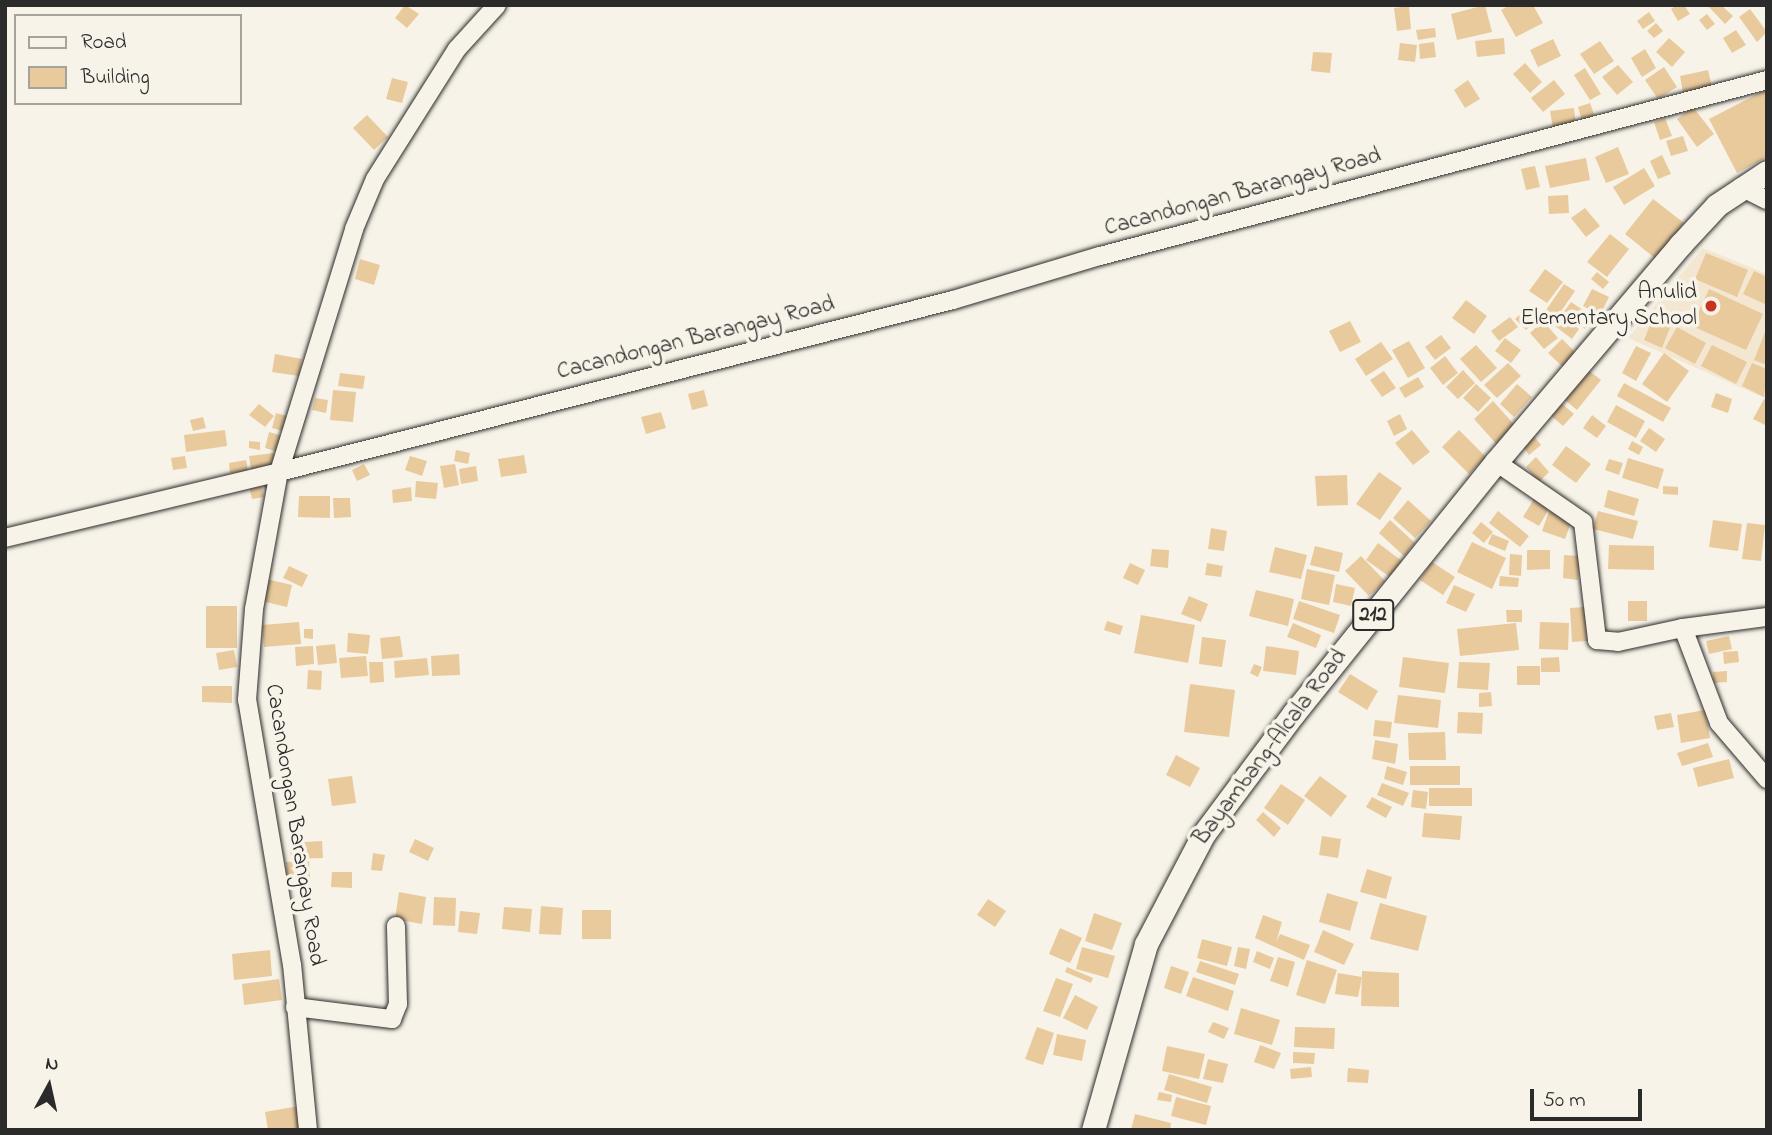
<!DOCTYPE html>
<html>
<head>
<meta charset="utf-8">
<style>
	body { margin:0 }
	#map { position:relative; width:1772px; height:1135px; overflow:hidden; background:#f7f3e8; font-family:"Indie Flower",sans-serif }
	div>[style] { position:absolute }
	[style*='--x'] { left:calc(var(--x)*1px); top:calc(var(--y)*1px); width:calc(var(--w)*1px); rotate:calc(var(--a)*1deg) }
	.built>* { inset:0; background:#f3e7d1 }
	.building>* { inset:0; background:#e9ca9c }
	.roads { filter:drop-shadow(0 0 2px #2b2b2b) drop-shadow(0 0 2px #2b2b2b) }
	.minor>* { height:18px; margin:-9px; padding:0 9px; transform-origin:9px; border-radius:9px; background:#f7f3e8 }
	.major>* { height:23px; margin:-11.5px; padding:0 11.5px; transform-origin:11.5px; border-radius:11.5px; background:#f7f3e8 }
	.dots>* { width:19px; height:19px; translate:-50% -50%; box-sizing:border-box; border:4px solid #f7f3e8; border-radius:50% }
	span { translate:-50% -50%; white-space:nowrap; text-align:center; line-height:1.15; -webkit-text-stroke:7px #f7f3e8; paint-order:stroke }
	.shield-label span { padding:2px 5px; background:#f7f3e8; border:2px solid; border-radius:5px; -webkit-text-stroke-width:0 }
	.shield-label { font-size:21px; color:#2b2b2b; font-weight:700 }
	.street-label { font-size:23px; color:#2b2b2b }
	.poi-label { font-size:23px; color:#2b2b2b }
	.right { translate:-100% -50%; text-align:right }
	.frame { position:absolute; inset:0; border:7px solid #2b2b2b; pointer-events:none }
	.legend { position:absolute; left:14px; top:14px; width:228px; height:91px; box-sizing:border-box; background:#f7f3e8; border:2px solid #a5a39c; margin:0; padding:9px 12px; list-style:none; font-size:21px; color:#2b2b2b }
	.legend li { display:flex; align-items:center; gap:14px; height:35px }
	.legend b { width:35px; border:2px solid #a5a39c }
	.north { position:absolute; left:14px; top:1051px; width:70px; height:70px; -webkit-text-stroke:5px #f7f3e8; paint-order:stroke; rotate:8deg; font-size:19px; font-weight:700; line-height:28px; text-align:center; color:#2b2b2b }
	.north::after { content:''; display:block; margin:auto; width:24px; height:32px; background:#2b2b2b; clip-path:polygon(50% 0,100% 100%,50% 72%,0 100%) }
	.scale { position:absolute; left:1530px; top:1089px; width:112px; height:32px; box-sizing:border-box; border:4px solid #2b2b2b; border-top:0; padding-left:9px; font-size:21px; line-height:24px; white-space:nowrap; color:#2b2b2b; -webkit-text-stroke:5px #f7f3e8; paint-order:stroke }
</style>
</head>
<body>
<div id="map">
	<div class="built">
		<div style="clip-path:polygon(1703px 248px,1767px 274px,1767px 399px,1628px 338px)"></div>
	</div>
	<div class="building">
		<div style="clip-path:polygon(405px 5px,419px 14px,407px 28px,395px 18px)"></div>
		<div style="clip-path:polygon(1485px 5px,1492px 32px,1457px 40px,1451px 14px)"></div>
		<div style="clip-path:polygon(1510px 5px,1533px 5px,1543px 23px,1516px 37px,1501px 10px)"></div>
		<div style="clip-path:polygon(1677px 5px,1684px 5px,1690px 14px,1678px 21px,1671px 9px)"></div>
		<div style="clip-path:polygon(1707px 5px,1721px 5px,1733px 16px,1725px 24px)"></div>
		<div style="clip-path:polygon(1409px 6px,1411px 29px,1397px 31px,1394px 8px)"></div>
		<div style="clip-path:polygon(1750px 9px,1767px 32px,1757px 42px,1739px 17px)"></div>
		<div style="clip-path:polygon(1649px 12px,1655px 21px,1643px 29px,1637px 21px)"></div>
		<div style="clip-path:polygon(1707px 14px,1715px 24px,1707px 30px,1699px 20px)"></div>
		<div style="clip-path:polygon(1656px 23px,1663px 31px,1654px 38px,1647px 31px)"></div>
		<div style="clip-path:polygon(1435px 28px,1436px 37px,1418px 40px,1416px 30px)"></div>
		<div style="clip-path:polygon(1736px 30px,1746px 45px,1732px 53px,1723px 38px)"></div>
		<div style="clip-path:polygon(1504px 38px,1505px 54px,1477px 57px,1475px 41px)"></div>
		<div style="clip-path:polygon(1669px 38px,1685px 52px,1672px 67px,1656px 52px)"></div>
		<div style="clip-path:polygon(1553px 39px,1561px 56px,1538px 67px,1530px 50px)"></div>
		<div style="clip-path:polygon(1600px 41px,1614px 61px,1594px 74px,1580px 54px)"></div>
		<div style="clip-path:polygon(1434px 42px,1436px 57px,1420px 59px,1419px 44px)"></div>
		<div style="clip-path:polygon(1400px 43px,1417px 45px,1415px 62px,1398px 60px)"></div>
		<div style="clip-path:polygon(1645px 49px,1656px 68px,1642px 77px,1631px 58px)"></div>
		<div style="clip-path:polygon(1313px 52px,1332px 53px,1330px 73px,1311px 71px)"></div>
		<div style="clip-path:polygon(1525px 63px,1542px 82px,1530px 93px,1513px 74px)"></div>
		<div style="clip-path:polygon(1618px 65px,1633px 82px,1617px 95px,1602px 77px)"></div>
		<div style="clip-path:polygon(1664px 67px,1677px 87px,1658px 99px,1645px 80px)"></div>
		<div style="clip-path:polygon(1585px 68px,1601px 94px,1590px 100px,1574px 75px)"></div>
		<div style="clip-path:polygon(1708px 70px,1712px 87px,1683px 93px,1680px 76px)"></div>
		<div style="clip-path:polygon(392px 78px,408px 82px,402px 103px,386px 99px)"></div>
		<div style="clip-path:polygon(1468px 80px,1480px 99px,1465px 108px,1454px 90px)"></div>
		<div style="clip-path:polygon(1554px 80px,1565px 94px,1543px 112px,1531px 98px)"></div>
		<div style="clip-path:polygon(1767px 89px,1767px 157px,1737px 173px,1709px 119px)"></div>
		<div style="clip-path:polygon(1590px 103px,1596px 120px,1583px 124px,1578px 107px)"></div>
		<div style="clip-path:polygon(1693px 107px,1714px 134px,1697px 147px,1677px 119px)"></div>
		<div style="clip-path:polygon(1574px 108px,1576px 126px,1553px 129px,1550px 111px)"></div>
		<div style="clip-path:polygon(367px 115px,388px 137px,374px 150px,353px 128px)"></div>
		<div style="clip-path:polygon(1665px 118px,1672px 136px,1660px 140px,1654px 122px)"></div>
		<div style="clip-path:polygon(1683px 136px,1688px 151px,1671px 156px,1666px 141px)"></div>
		<div style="clip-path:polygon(1618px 147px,1629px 174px,1606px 183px,1595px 157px)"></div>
		<div style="clip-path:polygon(1662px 155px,1671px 174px,1658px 179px,1650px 161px)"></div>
		<div style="clip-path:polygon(1586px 158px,1590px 180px,1550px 188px,1545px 166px)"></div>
		<div style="clip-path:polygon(1535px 166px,1540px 187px,1526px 190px,1521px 169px)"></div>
		<div style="clip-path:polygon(1644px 168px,1655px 186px,1624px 205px,1613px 187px)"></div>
		<div style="clip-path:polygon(1568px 195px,1569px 213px,1549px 214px,1548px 196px)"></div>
		<div style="clip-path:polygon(1653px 199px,1684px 223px,1656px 259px,1625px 234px)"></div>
		<div style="clip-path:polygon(1585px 208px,1600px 226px,1586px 237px,1571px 218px)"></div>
		<div style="clip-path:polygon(1610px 234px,1629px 249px,1607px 277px,1587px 262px)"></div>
		<div style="clip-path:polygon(1706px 253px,1748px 270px,1737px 297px,1695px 279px)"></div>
		<div style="clip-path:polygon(360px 259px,380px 265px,374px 285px,355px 279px)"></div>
		<div style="clip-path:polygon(1545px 269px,1563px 282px,1547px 303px,1529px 291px)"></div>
		<div style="clip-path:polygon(1754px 271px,1767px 277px,1767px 305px,1743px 294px)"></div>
		<div style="clip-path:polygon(1597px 272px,1609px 282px,1603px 289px,1591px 279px)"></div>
		<div style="clip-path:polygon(1564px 284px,1575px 291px,1553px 323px,1542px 316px)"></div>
		<div style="clip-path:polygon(1592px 289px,1609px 297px,1600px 315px,1583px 306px)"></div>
		<div style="clip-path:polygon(1709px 289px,1763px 314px,1746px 350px,1692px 326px)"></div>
		<div style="clip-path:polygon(1466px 300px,1487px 316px,1474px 334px,1452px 318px)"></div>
		<div style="clip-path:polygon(1571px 302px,1593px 317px,1585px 329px,1563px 313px)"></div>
		<div style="clip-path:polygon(1528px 307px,1538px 318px,1526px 330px,1515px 319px)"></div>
		<div style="clip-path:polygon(1655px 313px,1673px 320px,1662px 348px,1644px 340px)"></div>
		<div style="clip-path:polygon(1563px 316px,1579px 329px,1572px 339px,1555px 326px)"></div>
		<div style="clip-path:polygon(1510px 317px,1518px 327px,1499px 341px,1491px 331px)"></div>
		<div style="clip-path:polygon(1350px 321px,1361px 342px,1340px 352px,1329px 331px)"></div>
		<div style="clip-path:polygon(1543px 321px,1558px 338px,1544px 349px,1530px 333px)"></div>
		<div style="clip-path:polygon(1677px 327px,1706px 343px,1695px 364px,1665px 348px)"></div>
		<div style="clip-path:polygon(1767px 327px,1767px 365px,1754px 360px)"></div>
		<div style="clip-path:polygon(1441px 335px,1451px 348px,1435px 360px,1425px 347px)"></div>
		<div style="clip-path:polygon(1505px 338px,1521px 350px,1511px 363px,1495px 351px)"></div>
		<div style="clip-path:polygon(1562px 339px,1576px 353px,1563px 367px,1548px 353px)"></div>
		<div style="clip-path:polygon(1409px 341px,1425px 368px,1408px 378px,1392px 350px)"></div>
		<div style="clip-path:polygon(1381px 342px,1393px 359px,1366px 376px,1355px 359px)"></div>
		<div style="clip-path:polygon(1476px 345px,1497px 368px,1481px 382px,1460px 359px)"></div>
		<div style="clip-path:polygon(1712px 345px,1747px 362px,1736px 384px,1701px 366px)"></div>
		<div style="clip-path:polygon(1636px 346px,1651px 353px,1636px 381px,1622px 373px)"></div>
		<div style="clip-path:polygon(1664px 353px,1689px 371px,1667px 402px,1642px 384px)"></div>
		<div style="clip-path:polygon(275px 354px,302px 359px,299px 376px,272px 372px)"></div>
		<div style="clip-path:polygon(1445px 356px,1458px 373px,1443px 385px,1430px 368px)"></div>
		<div style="clip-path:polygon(1508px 363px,1521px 376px,1497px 398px,1484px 385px)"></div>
		<div style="clip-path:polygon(1752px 363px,1767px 369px,1764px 397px,1742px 386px)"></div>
		<div style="clip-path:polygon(1463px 370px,1475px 383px,1458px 399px,1446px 387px)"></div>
		<div style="clip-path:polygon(1588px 370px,1601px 380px,1577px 410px,1565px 400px)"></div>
		<div style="clip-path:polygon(1384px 371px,1396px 388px,1382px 397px,1370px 380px)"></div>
		<div style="clip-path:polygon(340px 373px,365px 376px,363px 389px,338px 386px)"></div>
		<div style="clip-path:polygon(1418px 377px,1424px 387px,1405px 398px,1399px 388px)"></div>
		<div style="clip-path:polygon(1624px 383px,1671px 408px,1663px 422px,1617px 396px)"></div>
		<div style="clip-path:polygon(1476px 384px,1491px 398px,1478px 412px,1463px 398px)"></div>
		<div style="clip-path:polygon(1517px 384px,1532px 397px,1514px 417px,1500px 404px)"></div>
		<div style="clip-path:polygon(333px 390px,356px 392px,353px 422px,330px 420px)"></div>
		<div style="clip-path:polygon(704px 390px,708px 406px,692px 410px,688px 394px)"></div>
		<div style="clip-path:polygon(1716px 393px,1732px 399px,1728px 413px,1711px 407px)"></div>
		<div style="clip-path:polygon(315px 398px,328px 400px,326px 413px,312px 410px)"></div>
		<div style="clip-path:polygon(1764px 399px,1767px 401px,1767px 426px,1753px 419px)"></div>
		<div style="clip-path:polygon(1493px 401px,1519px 430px,1500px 448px,1474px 419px)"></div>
		<div style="clip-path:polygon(1559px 401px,1574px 414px,1563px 426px,1548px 413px)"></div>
		<div style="clip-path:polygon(259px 404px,274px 416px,265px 427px,249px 415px)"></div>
		<div style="clip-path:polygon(1616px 405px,1645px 421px,1636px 438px,1607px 422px)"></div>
		<div style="clip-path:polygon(661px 412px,666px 428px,646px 434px,641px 417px)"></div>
		<div style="clip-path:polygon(276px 413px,291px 417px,286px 432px,272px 428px)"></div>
		<div style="clip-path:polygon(1400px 414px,1407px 429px,1394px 436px,1387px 421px)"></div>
		<div style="clip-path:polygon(1592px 415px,1606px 426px,1597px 438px,1583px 428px)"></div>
		<div style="clip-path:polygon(203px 417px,206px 428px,193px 431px,190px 420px)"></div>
		<div style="clip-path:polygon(1649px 428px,1665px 439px,1656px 452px,1640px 441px)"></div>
		<div style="clip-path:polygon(225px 430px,227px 446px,186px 452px,184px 435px)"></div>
		<div style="clip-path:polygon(1412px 430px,1430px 452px,1413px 465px,1395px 443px)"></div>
		<div style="clip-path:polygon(1459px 430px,1486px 457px,1469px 474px,1442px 447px)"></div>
		<div style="clip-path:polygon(269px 432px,286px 437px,282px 453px,265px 448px)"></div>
		<div style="clip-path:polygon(1532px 434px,1541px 445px,1529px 455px,1520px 443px)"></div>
		<div style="clip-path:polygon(249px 441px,260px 442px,260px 450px,249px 448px)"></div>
		<div style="clip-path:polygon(1632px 441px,1643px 447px,1639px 455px,1628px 449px)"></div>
		<div style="clip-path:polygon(1566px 446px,1591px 464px,1576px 483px,1552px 465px)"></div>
		<div style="clip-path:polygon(456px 450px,470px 453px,468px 464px,454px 461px)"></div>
		<div style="clip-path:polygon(274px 453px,277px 471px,252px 475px,249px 456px)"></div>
		<div style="clip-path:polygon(524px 455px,527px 473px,501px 477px,498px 459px)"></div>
		<div style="clip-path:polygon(185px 456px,187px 468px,173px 470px,171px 458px)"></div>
		<div style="clip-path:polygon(410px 456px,427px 461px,422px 476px,405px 470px)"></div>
		<div style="clip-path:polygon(1536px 457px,1549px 472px,1539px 482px,1526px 467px)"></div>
		<div style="clip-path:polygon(1628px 458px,1664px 469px,1658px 489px,1622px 478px)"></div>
		<div style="clip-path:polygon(1609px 459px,1623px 463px,1619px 475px,1605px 470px)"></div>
		<div style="clip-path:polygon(246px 460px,248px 471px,230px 473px,229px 463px)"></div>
		<div style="clip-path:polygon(364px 464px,370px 475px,357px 481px,352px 470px)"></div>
		<div style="clip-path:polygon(455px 464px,459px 485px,444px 488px,440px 466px)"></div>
		<div style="clip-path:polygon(476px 466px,478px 481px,461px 484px,459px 469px)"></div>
		<div style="clip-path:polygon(1379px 472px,1402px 488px,1380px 520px,1356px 504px)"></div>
		<div style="clip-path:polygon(1347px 475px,1348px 505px,1317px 506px,1315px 476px)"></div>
		<div style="clip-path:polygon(260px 480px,264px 497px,252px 499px,248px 482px)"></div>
		<div style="clip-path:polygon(416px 481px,438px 483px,436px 499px,415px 497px)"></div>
		<div style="clip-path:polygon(1663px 486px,1678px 487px,1678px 495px,1663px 494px)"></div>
		<div style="clip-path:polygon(411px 487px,412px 501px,393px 503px,392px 490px)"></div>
		<div style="clip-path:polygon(1608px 490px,1639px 499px,1634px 516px,1604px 507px)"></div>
		<div style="clip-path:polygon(1537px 494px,1552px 504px,1539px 526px,1523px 517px)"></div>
		<div style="clip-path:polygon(299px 496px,330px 496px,330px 518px,298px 517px)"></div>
		<div style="clip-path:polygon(333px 498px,350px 498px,351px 517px,334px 518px)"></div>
		<div style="clip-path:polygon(1408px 500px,1431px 521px,1415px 538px,1393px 518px)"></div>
		<div style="clip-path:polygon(1498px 511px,1529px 536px,1520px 547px,1489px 523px)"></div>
		<div style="clip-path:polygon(1549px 511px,1572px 520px,1565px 539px,1542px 531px)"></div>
		<div style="clip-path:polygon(1598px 511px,1638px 521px,1633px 539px,1593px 529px)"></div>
		<div style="clip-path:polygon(1390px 520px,1415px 543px,1404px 556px,1379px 533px)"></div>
		<div style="clip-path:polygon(1713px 520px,1742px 524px,1738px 551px,1709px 547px)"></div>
		<div style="clip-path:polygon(1481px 522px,1493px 532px,1484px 543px,1472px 533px)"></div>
		<div style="clip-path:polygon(1747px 523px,1765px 525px,1761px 561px,1742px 559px)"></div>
		<div style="clip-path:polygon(1211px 528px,1227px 531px,1224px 551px,1208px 549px)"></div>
		<div style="clip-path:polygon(1492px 534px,1509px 541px,1505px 551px,1488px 544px)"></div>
		<div style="clip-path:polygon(1472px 542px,1506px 558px,1492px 589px,1457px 572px)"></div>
		<div style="clip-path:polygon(1378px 543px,1402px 561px,1390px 577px,1366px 560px)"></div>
		<div style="clip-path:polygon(1609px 545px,1654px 546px,1654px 570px,1608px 569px)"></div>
		<div style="clip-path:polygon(1315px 546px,1343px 553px,1339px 572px,1310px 565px)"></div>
		<div style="clip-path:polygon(1275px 547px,1307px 555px,1301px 579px,1269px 572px)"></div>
		<div style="clip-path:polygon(1152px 549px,1169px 550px,1168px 568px,1150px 566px)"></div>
		<div style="clip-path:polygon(1527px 550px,1550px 550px,1550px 569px,1527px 570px)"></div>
		<div style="clip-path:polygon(1510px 554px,1522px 555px,1521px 576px,1509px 575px)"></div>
		<div style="clip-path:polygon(1564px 555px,1580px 556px,1578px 580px,1563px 578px)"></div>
		<div style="clip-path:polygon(1361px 556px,1385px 581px,1369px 596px,1345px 571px)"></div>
		<div style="clip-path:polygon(1432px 562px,1455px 577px,1443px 595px,1420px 580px)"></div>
		<div style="clip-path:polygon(1130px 563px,1145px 570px,1138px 585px,1123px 578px)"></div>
		<div style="clip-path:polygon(1207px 563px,1223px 566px,1221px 577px,1205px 575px)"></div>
		<div style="clip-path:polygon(289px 566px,308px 575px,302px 587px,283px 578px)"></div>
		<div style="clip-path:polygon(1307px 569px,1335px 575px,1329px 605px,1301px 599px)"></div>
		<div style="clip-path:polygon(1500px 576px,1519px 578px,1518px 587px,1499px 586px)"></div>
		<div style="clip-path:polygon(262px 578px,292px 585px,287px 607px,257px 600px)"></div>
		<div style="clip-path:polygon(1336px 584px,1355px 588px,1351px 606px,1333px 602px)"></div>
		<div style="clip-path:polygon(1454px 585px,1475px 594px,1466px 612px,1446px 603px)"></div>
		<div style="clip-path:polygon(1256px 590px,1294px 599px,1288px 626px,1249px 616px)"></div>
		<div style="clip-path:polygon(1189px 596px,1208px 604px,1201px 622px,1181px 614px)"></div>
		<div style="clip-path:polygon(1299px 601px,1340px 615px,1334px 633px,1293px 619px)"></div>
		<div style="clip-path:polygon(1628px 601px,1647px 601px,1647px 621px,1628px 621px)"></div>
		<div style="clip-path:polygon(206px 606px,237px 606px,237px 648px,206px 648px)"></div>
		<div style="clip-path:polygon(1585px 607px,1587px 641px,1572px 642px,1570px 608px)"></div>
		<div style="clip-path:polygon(1506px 610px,1522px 610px,1522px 622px,1507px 622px)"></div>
		<div style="clip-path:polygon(1141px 615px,1195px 625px,1188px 663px,1134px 653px)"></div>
		<div style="clip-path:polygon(1107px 621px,1123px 626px,1120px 635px,1104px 630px)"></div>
		<div style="clip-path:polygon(299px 622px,301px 644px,264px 647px,262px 625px)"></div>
		<div style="clip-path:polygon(1540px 622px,1569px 623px,1568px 650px,1539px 649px)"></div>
		<div style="clip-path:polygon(1293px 623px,1321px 635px,1316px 648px,1287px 637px)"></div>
		<div style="clip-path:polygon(1516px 623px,1519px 650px,1460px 656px,1457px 629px)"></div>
		<div style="clip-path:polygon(304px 629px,313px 629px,313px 639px,304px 638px)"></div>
		<div style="clip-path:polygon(348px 633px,370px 635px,368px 654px,347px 652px)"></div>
		<div style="clip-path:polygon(400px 636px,403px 657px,382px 659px,380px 638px)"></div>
		<div style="clip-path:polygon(1729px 636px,1732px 649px,1709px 654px,1706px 641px)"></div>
		<div style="clip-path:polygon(1202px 637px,1226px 640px,1222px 667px,1199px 664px)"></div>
		<div style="clip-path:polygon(335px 644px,337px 663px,318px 665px,316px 646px)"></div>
		<div style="clip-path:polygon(313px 646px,314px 664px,296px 666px,295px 647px)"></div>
		<div style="clip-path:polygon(1266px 646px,1299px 651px,1296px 675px,1263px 671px)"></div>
		<div style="clip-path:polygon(234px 650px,237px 667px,219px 670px,216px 653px)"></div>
		<div style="clip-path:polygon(1738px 651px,1739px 662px,1724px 664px,1723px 652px)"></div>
		<div style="clip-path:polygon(459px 654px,460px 675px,432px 676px,431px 656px)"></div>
		<div style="clip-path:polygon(366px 656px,368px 676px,341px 678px,339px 658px)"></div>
		<div style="clip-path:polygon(1403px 657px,1449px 663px,1445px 693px,1399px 687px)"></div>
		<div style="clip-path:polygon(1559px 657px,1560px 672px,1541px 672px,1541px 658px)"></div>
		<div style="clip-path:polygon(427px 658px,429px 675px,395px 678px,394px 661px)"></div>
		<div style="clip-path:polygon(369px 662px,383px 662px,384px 682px,370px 683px)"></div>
		<div style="clip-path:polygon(1459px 662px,1490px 663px,1488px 690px,1457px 688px)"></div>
		<div style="clip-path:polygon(1254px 664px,1262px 667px,1258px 677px,1250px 673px)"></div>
		<div style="clip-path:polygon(1517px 666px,1540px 666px,1540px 685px,1517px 685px)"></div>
		<div style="clip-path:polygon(308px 670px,322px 671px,321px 690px,307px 689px)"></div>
		<div style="clip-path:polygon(1727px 671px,1727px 682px,1713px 683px,1713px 672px)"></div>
		<div style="clip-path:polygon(1350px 674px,1378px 691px,1367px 710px,1338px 692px)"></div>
		<div style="clip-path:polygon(1190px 684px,1235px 690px,1229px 737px,1184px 732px)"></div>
		<div style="clip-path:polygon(202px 686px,232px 686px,232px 703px,202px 702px)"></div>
		<div style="clip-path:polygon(1491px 692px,1492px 706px,1479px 707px,1479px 693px)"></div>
		<div style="clip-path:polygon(1398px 695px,1441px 700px,1438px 728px,1394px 723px)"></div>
		<div style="clip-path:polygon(1705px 710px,1710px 738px,1681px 743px,1677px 715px)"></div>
		<div style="clip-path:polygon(1458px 712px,1483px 713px,1482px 734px,1457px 733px)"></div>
		<div style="clip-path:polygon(1671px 713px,1674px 727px,1657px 730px,1654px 716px)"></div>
		<div style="clip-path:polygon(1375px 720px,1392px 722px,1390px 738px,1373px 736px)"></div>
		<div style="clip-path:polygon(1445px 732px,1446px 760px,1409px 760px,1408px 733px)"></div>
		<div style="clip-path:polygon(1375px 740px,1398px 744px,1395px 764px,1372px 759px)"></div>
		<div style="clip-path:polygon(1708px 743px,1713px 757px,1682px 766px,1677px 753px)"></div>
		<div style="clip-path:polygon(1176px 755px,1200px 768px,1190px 787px,1166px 775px)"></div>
		<div style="clip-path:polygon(1729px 759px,1734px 778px,1698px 787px,1693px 768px)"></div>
		<div style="clip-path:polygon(1387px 766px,1407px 772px,1403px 785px,1384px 779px)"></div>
		<div style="clip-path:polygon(1410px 766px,1460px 766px,1460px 785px,1410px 785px)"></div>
		<div style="clip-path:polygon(352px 776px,356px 803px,332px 806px,328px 779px)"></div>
		<div style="clip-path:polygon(1320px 776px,1347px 796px,1331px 817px,1304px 796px)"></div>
		<div style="clip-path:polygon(1382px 783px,1409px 793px,1403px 806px,1377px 795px)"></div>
		<div style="clip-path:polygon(1281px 784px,1305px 800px,1288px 825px,1264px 808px)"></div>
		<div style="clip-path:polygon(1429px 788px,1472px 788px,1472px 806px,1429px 806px)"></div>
		<div style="clip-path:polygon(1413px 790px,1428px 792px,1426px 809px,1411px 807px)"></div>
		<div style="clip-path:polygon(1372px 797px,1392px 807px,1386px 818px,1366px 807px)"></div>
		<div style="clip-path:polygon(1263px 812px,1281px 828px,1274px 837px,1256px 820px)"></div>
		<div style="clip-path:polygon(1424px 813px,1462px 816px,1460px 840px,1422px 837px)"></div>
		<div style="clip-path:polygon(1322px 836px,1341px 839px,1338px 858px,1319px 855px)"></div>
		<div style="clip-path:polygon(415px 839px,434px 848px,428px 861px,409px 852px)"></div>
		<div style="clip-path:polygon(322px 841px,323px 858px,291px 859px,290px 843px)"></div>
		<div style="clip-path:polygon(373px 853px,385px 855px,382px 871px,371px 870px)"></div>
		<div style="clip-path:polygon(309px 861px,310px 877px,287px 878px,286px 862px)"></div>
		<div style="clip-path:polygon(1367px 869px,1392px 877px,1386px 899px,1360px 892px)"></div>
		<div style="clip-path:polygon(332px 872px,352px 872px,352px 888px,331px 887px)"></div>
		<div style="clip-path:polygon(399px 892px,426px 897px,422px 924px,395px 919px)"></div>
		<div style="clip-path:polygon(1327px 893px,1358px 902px,1350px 931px,1319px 922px)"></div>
		<div style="clip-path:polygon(434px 897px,456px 898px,455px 926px,433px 925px)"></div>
		<div style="clip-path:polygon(988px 899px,1006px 911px,995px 927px,977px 915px)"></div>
		<div style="clip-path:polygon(1380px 903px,1427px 916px,1418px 951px,1370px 939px)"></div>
		<div style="clip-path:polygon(541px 906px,563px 908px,561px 935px,539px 934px)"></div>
		<div style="clip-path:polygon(504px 907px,532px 909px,530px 932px,502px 929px)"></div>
		<div style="clip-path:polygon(582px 910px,611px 910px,611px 939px,582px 939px)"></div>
		<div style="clip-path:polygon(460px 911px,480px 913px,477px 934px,458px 932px)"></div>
		<div style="clip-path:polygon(1094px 913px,1122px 923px,1112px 950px,1085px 941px)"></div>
		<div style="clip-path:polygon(1263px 915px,1282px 922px,1276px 942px,1280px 934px,1310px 945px,1304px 960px,1255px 938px)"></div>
		<div style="clip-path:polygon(1060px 928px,1082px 938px,1070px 963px,1049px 954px)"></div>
		<div style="clip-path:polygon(1323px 930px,1354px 944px,1344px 965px,1314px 952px)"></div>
		<div style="clip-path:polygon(1202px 939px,1232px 947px,1227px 966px,1197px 958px)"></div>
		<div style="clip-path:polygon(1082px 947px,1115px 956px,1108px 978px,1076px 969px)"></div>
		<div style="clip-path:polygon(1238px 947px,1250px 949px,1246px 969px,1234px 966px)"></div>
		<div style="clip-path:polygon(270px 950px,272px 976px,234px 980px,232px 954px)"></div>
		<div style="clip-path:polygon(1257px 951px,1274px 958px,1270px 969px,1253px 962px)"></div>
		<div style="clip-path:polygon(1278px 957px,1295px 962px,1288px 987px,1270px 981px)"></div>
		<div style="clip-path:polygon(1307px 960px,1337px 970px,1325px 1004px,1296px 995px)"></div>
		<div style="clip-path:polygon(1200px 961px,1239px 974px,1235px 985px,1196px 972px)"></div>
		<div style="clip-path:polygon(1171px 966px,1189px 972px,1181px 994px,1164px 988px)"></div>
		<div style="clip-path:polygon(1067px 967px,1093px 978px,1091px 983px,1065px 972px)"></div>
		<div style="clip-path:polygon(1362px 971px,1399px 973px,1399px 1007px,1361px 1006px)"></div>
		<div style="clip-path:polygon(1338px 973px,1362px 977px,1358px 997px,1335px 994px)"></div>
		<div style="clip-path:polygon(1193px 977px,1234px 991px,1228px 1011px,1186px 996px)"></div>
		<div style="clip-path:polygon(1056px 978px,1073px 984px,1060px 1017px,1043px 1011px)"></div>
		<div style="clip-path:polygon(279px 979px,282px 1000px,244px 1005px,242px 984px)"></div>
		<div style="clip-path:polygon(1075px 995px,1098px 1007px,1087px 1030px,1063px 1018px)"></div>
		<div style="clip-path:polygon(1241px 1008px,1280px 1020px,1272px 1045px,1234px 1034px)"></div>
		<div style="clip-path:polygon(1213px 1022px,1229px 1028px,1224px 1039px,1208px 1032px)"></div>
		<div style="clip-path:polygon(1037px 1027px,1054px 1033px,1043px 1065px,1025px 1059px)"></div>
		<div style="clip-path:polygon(1295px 1027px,1335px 1028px,1334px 1049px,1294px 1047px)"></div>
		<div style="clip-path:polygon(1057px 1034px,1086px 1040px,1082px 1061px,1053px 1055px)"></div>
		<div style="clip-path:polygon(1260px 1045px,1281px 1053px,1274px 1069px,1254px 1062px)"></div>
		<div style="clip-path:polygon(1167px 1046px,1205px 1054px,1199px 1079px,1162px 1071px)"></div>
		<div style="clip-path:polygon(1293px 1052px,1315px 1053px,1314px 1064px,1293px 1063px)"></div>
		<div style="clip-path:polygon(1208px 1059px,1228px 1064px,1223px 1083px,1203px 1079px)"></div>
		<div style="clip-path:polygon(1311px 1067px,1312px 1077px,1291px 1079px,1290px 1069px)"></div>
		<div style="clip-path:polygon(1348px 1068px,1369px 1070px,1368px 1083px,1347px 1082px)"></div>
		<div style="clip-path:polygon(1169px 1074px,1212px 1087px,1207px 1103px,1164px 1090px)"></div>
		<div style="clip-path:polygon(1159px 1092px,1172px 1095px,1171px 1102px,1157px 1100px)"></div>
		<div style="clip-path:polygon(1176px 1097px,1211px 1106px,1206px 1125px,1171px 1116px)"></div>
		<div style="clip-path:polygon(299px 1106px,303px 1130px,268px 1130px,265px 1112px)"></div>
		<div style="clip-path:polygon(1135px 1114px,1171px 1123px,1170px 1130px,1131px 1130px)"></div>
	</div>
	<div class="roads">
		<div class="minor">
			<div style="--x:1741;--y:187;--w:29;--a:27"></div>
			<div style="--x:1496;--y:462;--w:106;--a:34.6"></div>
			<div style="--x:1583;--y:522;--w:119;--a:83.2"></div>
			<div style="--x:1597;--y:640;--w:21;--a:5"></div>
			<div style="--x:1618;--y:642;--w:66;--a:-12.2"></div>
			<div style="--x:1683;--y:628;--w:102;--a:69.2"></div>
			<div style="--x:1719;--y:723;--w:74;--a:49.4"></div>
			<div style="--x:5;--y:538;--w:282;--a:-13.5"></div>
			<div style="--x:279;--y:472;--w:254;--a:-72.8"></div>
			<div style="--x:354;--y:229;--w:54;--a:-67.2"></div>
			<div style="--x:375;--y:179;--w:154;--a:-57.8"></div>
			<div style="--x:457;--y:49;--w:59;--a:-47.7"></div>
			<div style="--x:1683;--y:628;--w:85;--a:-7.5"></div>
			<div style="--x:295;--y:1007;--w:98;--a:7.1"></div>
			<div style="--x:392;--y:1019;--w:16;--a:-68"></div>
			<div style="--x:398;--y:1004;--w:78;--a:-91.5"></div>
			<div style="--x:308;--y:1130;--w:166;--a:-95.5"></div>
			<div style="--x:292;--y:965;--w:269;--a:-99.6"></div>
			<div style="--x:247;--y:700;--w:91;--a:-85.6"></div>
			<div style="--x:254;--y:609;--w:139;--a:-79.7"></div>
			<div style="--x:279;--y:472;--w:696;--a:-14.32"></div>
			<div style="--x:953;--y:300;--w:153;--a:-16.7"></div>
			<div style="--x:1100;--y:256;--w:690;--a:-14.78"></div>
		</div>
		<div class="major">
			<div style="--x:1093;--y:1130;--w:193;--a:-74.1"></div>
			<div style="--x:1146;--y:944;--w:123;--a:-62.4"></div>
			<div style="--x:1203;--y:835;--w:152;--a:-53.3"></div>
			<div style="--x:1294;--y:713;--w:322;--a:-51.2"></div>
			<div style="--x:1496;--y:462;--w:285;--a:-49.7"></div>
			<div style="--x:1680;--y:245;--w:54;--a:-47.2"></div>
			<div style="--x:1717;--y:205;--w:60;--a:-33.4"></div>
		</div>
	</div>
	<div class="dots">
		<div style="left:1711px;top:306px;background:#c8321e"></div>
	</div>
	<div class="shield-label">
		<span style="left:1373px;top:615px">212</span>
	</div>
	<div class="street-label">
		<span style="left:1243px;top:193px;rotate:-15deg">Cacandongan Barangay Road</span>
		<span style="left:696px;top:339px;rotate:-14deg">Cacandongan Barangay Road</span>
		<span style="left:1271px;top:748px;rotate:-53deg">Bayambang-Alcala Road</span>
		<span style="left:294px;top:825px;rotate:81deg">Cacandongan Barangay Road</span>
	</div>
	<div class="poi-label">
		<span class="right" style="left:1697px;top:306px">Anulid<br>Elementary School</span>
	</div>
	<div class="frame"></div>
	<ul class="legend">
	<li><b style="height:9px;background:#f7f3e8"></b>Road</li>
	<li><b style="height:19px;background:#e9ca9c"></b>Building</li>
	</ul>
	<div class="north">N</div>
	<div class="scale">50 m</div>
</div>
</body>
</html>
